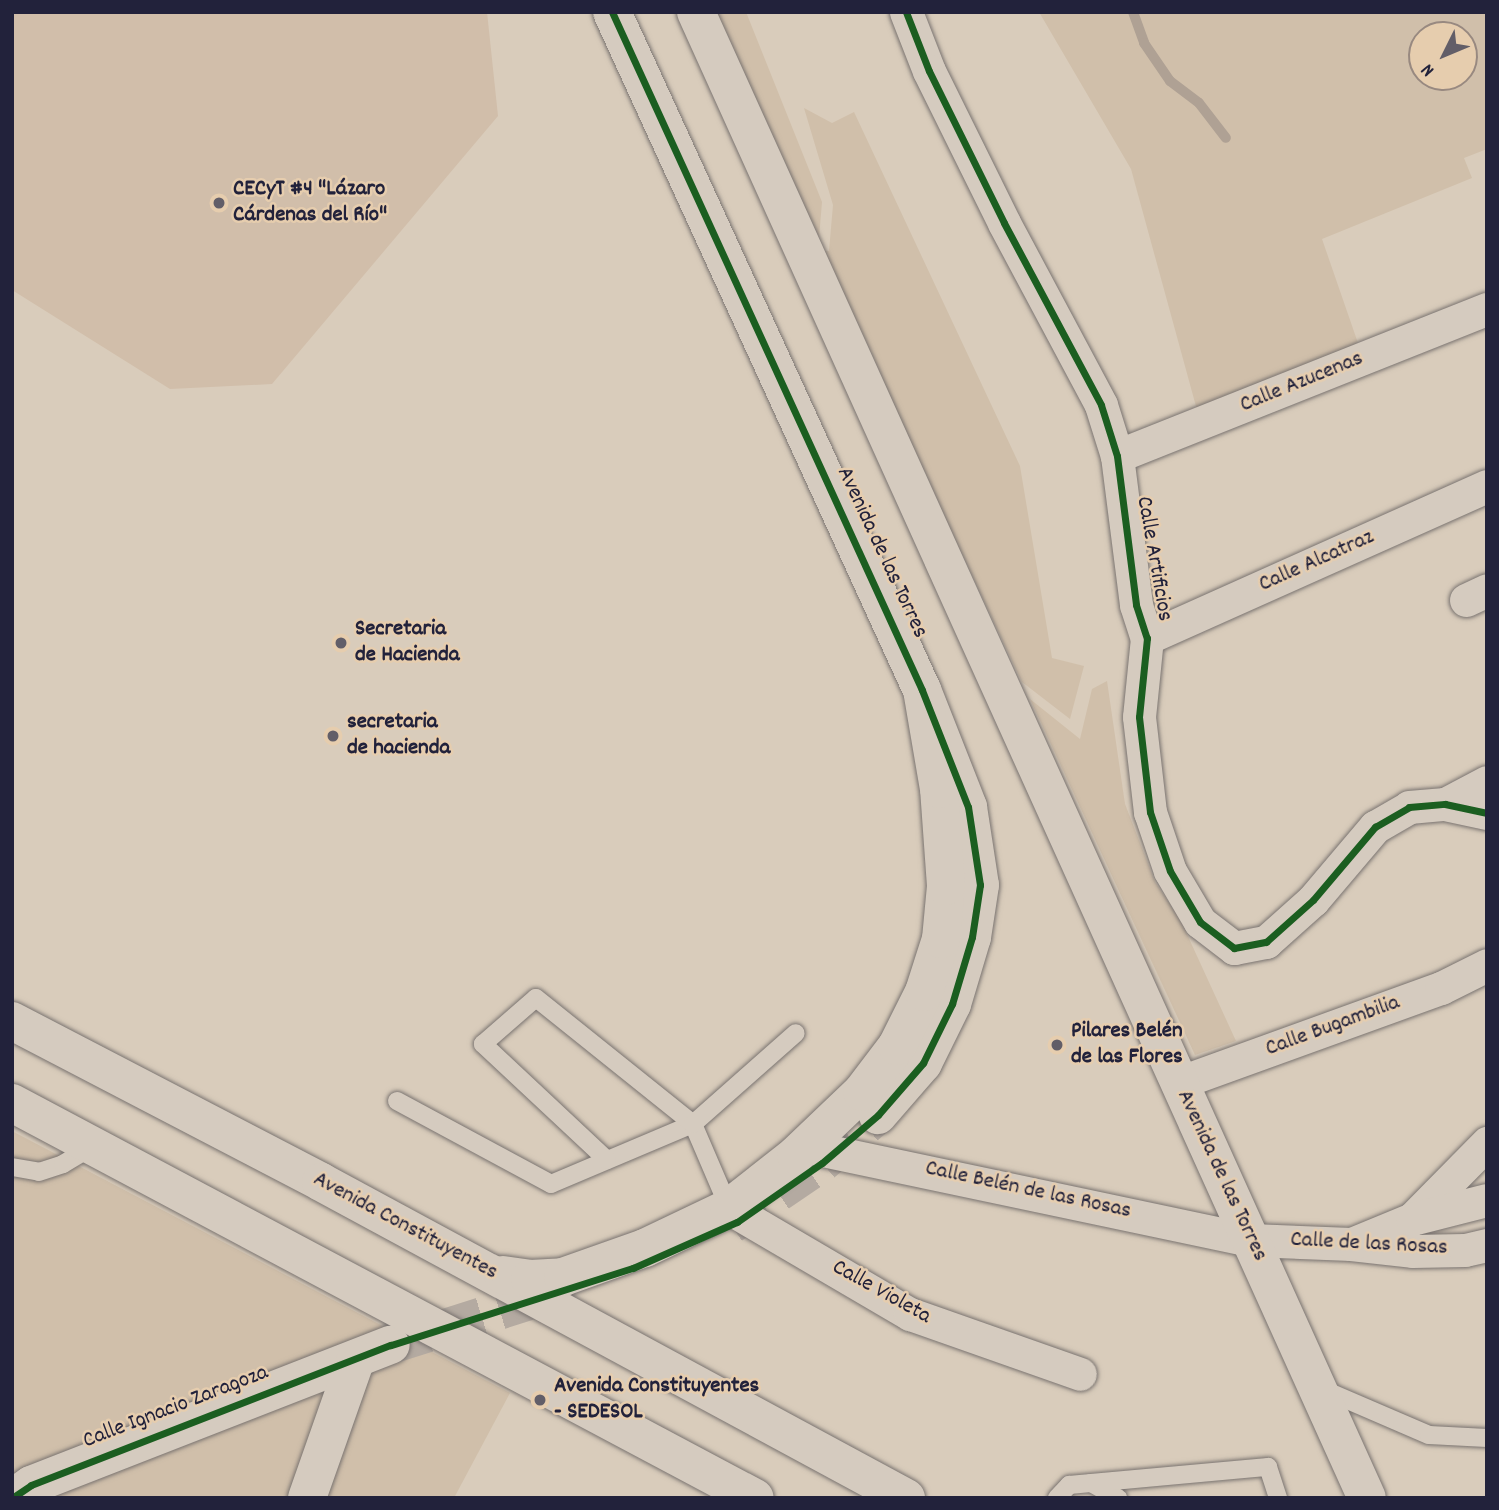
<!DOCTYPE html>
<html>
<head>
<meta charset="utf-8">
<style>
	body { margin:0 }
	#map { position:relative; width:1499px; height:1510px; overflow:hidden; background:#d9ccbb; font-family:Dekko,sans-serif }
	div>[style] { position:absolute }
	[style*='--x'] { left:calc(var(--x)*1px); top:calc(var(--y)*1px); width:calc(var(--w)*1px); rotate:calc(var(--a)*1deg) }
	.built>* { inset:0; background:#d1beaa }
	.green>* { inset:0; background:#d0bfaa }
	.stream>* { height:10px; margin:-5px; padding:0 5px; transform-origin:5px; border-radius:5px; background:#afa194 }
	.tertiary-tunnel>* { height:38px; margin-top:-19px; transform-origin:0; background:repeating-linear-gradient(90deg,#b4aaa1 0 38px,transparent 0 57px) }
	.roads { filter:drop-shadow(0 0 2px #797370) drop-shadow(0 0 2px #797370) }
	.service>* { height:18px; margin:-9px; padding:0 9px; transform-origin:9px; border-radius:9px; background:#d5cbbf }
	.minor>* { height:33px; margin:-16.5px; padding:0 16.5px; transform-origin:16.5px; border-radius:16.5px; background:#d5cbbf }
	.tertiary>* { height:38px; margin:-19px; padding:0 19px; transform-origin:19px; border-radius:19px; background:#d5cbbf }
	.trunk>* { height:38px; margin:-19px; padding:0 19px; transform-origin:19px; border-radius:19px; background:#d5cbbf }
	.cycleway>* { height:7px; margin:-3.5px; padding:0 3.5px; transform-origin:3.5px; border-radius:3.5px; background:#1b5e20 }
	.dots>* { width:19px; height:19px; translate:-50% -50%; box-sizing:border-box; border:4px solid #e6cdae; border-radius:50% }
	span { translate:-50% -50%; white-space:nowrap; text-align:center; line-height:1.15; -webkit-text-stroke:5px #e6cdae; paint-order:stroke }
	.poi-label { font-size:23px; color:#22223b; font-weight:700 }
	.left { translate:0 -50%; text-align:left }
	.street-label { font-size:23px; color:#22223b }
	.frame { position:absolute; inset:0; border:14px solid #22223b; pointer-events:none }
	.north { position:absolute; left:1408px; top:21px; width:70px; height:70px; box-sizing:border-box; background:#e6cdae; border:2px solid #988980; border-radius:50%; rotate:227deg; font-size:19px; font-weight:700; line-height:28px; text-align:center; color:#22223b }
	.north::after { content:''; display:block; margin:auto; width:24px; height:32px; background:#625e68; clip-path:polygon(50% 0,100% 100%,50% 72%,0 100%) }
</style>
</head>
<body>
<div id="map">
	<div class="built">
		<div style="clip-path:polygon(12px 12px,487px 12px,498px 116px,272px 384px,170px 389px,12px 290px)"></div>
	</div>
	<div class="green">
		<div style="clip-path:polygon(709px 12px,746px 12px,822px 202px,819px 238px)"></div>
		<div style="clip-path:polygon(evenodd,1039px 12px,1487px 12px,1487px 149px,1464px 158px,1472px 178px,1322px 239px,1359px 346px,1197px 410px,1131px 169px,1039px 12px,1422px 35px,1464px 35px,1464px 77px,1422px 77px,1422px 35px)"></div>
		<div style="clip-path:polygon(804px 108px,832px 123px,854px 112px,1020px 466px,1052px 658px,1084px 666px,1070px 719px,1022px 682px,819px 250px,829px 251px,833px 205px)"></div>
		<div style="clip-path:polygon(1107px 681px,1125px 804px,1155px 882px,1180px 919px,1236px 1041px,1195px 1055px,1030px 699px,1080px 739px,1092px 689px)"></div>
		<div style="clip-path:polygon(12px 1131px,510px 1393px,454px 1498px,12px 1498px)"></div>
	</div>
	<div class="stream">
		<div style="--x:1133;--y:12;--w:33;--a:70"></div>
		<div style="--x:1144;--y:43;--w:46;--a:55.6"></div>
		<div style="--x:1170;--y:81;--w:36;--a:37"></div>
		<div style="--x:1199;--y:103;--w:44;--a:52.4"></div>
	</div>
	<div class="tertiary-tunnel">
		<div style="--x:731;--y:1225;--w:110;--a:-34.3"></div>
		<div style="--x:822;--y:1163;--w:74;--a:-40.6"></div>
		<div style="--x:391;--y:1345;--w:178;--a:-17.6"></div>
	</div>
	<div class="roads">
		<div class="service">
			<div style="--x:397;--y:1101;--w:175;--a:28.3"></div>
			<div style="--x:551;--y:1184;--w:154;--a:-22.9"></div>
			<div style="--x:693;--y:1124;--w:91;--a:66.8"></div>
			<div style="--x:607;--y:1160;--w:170;--a:-136.9"></div>
			<div style="--x:483;--y:1044;--w:70;--a:-41"></div>
			<div style="--x:536;--y:998;--w:201;--a:38.7"></div>
			<div style="--x:693;--y:1124;--w:137;--a:-41.5"></div>
			<div style="--x:12;--y:1167;--w:27;--a:10"></div>
			<div style="--x:39;--y:1172;--w:25;--a:-18"></div>
			<div style="--x:63;--y:1164;--w:35;--a:-31"></div>
			<div style="--x:1322;--y:1389;--w:116;--a:23.3"></div>
			<div style="--x:1429;--y:1435;--w:58;--a:3"></div>
			<div style="--x:1091;--y:1483;--w:31;--a:29"></div>
			<div style="--x:1057;--y:1498;--w:18;--a:-47"></div>
			<div style="--x:1069;--y:1485;--w:200;--a:-5.2"></div>
			<div style="--x:1268;--y:1467;--w:33;--a:72"></div>
		</div>
		<div class="minor">
			<div style="--x:906;--y:12;--w:63;--a:68.7"></div>
			<div style="--x:929;--y:71;--w:169;--a:63.7"></div>
			<div style="--x:1004;--y:223;--w:206;--a:61.9"></div>
			<div style="--x:1101;--y:405;--w:53;--a:72.6"></div>
			<div style="--x:1117;--y:456;--w:150;--a:82.7"></div>
			<div style="--x:1136;--y:605;--w:35;--a:72"></div>
			<div style="--x:1147;--y:638;--w:79;--a:95.8"></div>
			<div style="--x:1139;--y:717;--w:96;--a:83.4"></div>
			<div style="--x:1150;--y:812;--w:62;--a:71.3"></div>
			<div style="--x:1170;--y:871;--w:59;--a:59.5"></div>
			<div style="--x:1200;--y:922;--w:43;--a:37.4"></div>
			<div style="--x:1234;--y:948;--w:33;--a:-11"></div>
			<div style="--x:1266;--y:942;--w:63;--a:-41.8"></div>
			<div style="--x:1313;--y:900;--w:96;--a:-49.7"></div>
			<div style="--x:1375;--y:827;--w:39;--a:-30"></div>
			<div style="--x:1409;--y:807;--w:36;--a:-5"></div>
			<div style="--x:1445;--y:804;--w:43;--a:12.1"></div>
			<div style="--x:1117;--y:456;--w:398;--a:-21.7"></div>
			<div style="--x:1466;--y:600;--w:23;--a:-25"></div>
			<div style="--x:1147;--y:638;--w:372;--a:-24.1"></div>
			<div style="--x:1445;--y:804;--w:47;--a:-27.6"></div>
			<div style="--x:1178;--y:1083;--w:280;--a:-19.9"></div>
			<div style="--x:1441;--y:988;--w:51;--a:-26.6"></div>
			<div style="--x:804;--y:1146;--w:456;--a:11.9"></div>
			<div style="--x:1250;--y:1240;--w:101;--a:2.3"></div>
			<div style="--x:1351;--y:1244;--w:61;--a:6.5"></div>
			<div style="--x:1412;--y:1251;--w:53;--a:-1.1"></div>
			<div style="--x:1465;--y:1250;--w:23;--a:-13"></div>
			<div style="--x:729;--y:1208;--w:210;--a:30.4"></div>
			<div style="--x:910;--y:1314;--w:180;--a:19.4"></div>
			<div style="--x:1412;--y:1219;--w:107;--a:-45.4"></div>
			<div style="--x:1354;--y:1243;--w:63;--a:-22.5"></div>
			<div style="--x:1412;--y:1219;--w:77;--a:-14.2"></div>
		</div>
		<div class="tertiary">
			<div style="--x:612;--y:12;--w:746;--a:65.43"></div>
			<div style="--x:922;--y:690;--w:126;--a:68.5"></div>
			<div style="--x:968;--y:807;--w:79;--a:81.3"></div>
			<div style="--x:980;--y:885;--w:53;--a:98.7"></div>
			<div style="--x:972;--y:937;--w:70;--a:106.6"></div>
			<div style="--x:952;--y:1004;--w:66;--a:116.2"></div>
			<div style="--x:923;--y:1063;--w:69;--a:130.9"></div>
			<div style="--x:696;--y:12;--w:1630;--a:65.7"></div>
			<div style="--x:12;--y:1498;--w:23;--a:-34"></div>
			<div style="--x:31;--y:1485;--w:386;--a:-21.3"></div>
		</div>
		<div class="trunk">
			<div style="--x:12;--y:1021;--w:348;--a:27.5"></div>
			<div style="--x:321;--y:1182;--w:665;--a:28.38"></div>
			<div style="--x:12;--y:1103;--w:841;--a:28"></div>
			<div style="--x:503;--y:1275;--w:27;--a:8"></div>
			<div style="--x:530;--y:1279;--w:33;--a:-3"></div>
			<div style="--x:563;--y:1277;--w:87;--a:-19.5"></div>
			<div style="--x:645;--y:1248;--w:93;--a:-25.5"></div>
			<div style="--x:729;--y:1208;--w:85;--a:-38.3"></div>
			<div style="--x:796;--y:1155;--w:91;--a:-43.7"></div>
			<div style="--x:862;--y:1092;--w:58;--a:-52.7"></div>
			<div style="--x:897;--y:1046;--w:60;--a:-63.4"></div>
			<div style="--x:924;--y:992;--w:56;--a:-72.2"></div>
			<div style="--x:941;--y:939;--w:53;--a:-84.6"></div>
			<div style="--x:946;--y:886;--w:97;--a:-94.1"></div>
			<div style="--x:939;--y:789;--w:100;--a:-99.7"></div>
			<div style="--x:307;--y:1498;--w:147;--a:-70.6"></div>
		</div>
	</div>
	<div class="cycleway">
		<div style="--x:906;--y:12;--w:63;--a:68.7"></div>
		<div style="--x:929;--y:71;--w:169;--a:63.7"></div>
		<div style="--x:1004;--y:223;--w:206;--a:61.9"></div>
		<div style="--x:1101;--y:405;--w:53;--a:72.6"></div>
		<div style="--x:1117;--y:456;--w:150;--a:82.7"></div>
		<div style="--x:1136;--y:605;--w:35;--a:72"></div>
		<div style="--x:1147;--y:638;--w:79;--a:95.8"></div>
		<div style="--x:1139;--y:717;--w:96;--a:83.4"></div>
		<div style="--x:1150;--y:812;--w:62;--a:71.3"></div>
		<div style="--x:1170;--y:871;--w:59;--a:59.5"></div>
		<div style="--x:1200;--y:922;--w:43;--a:37.4"></div>
		<div style="--x:1234;--y:948;--w:33;--a:-11"></div>
		<div style="--x:1266;--y:942;--w:63;--a:-41.8"></div>
		<div style="--x:1313;--y:900;--w:96;--a:-49.7"></div>
		<div style="--x:1375;--y:827;--w:39;--a:-30"></div>
		<div style="--x:1409;--y:807;--w:36;--a:-5"></div>
		<div style="--x:1445;--y:804;--w:43;--a:12.1"></div>
		<div style="--x:12;--y:1498;--w:23;--a:-34"></div>
		<div style="--x:31;--y:1485;--w:386;--a:-21.3"></div>
		<div style="--x:391;--y:1345;--w:254;--a:-17.7"></div>
		<div style="--x:633;--y:1268;--w:114;--a:-23.9"></div>
		<div style="--x:737;--y:1222;--w:103;--a:-34.8"></div>
		<div style="--x:822;--y:1163;--w:74;--a:-40.6"></div>
		<div style="--x:878;--y:1115;--w:69;--a:-49.1"></div>
		<div style="--x:923;--y:1063;--w:66;--a:-63.8"></div>
		<div style="--x:952;--y:1004;--w:70;--a:-73.4"></div>
		<div style="--x:972;--y:937;--w:53;--a:-81.3"></div>
		<div style="--x:980;--y:885;--w:79;--a:-98.7"></div>
		<div style="--x:968;--y:807;--w:126;--a:-111.5"></div>
		<div style="--x:922;--y:690;--w:746;--a:-114.57"></div>
	</div>
	<div class="dots">
		<div style="left:219px;top:203px;background:#625e68"></div>
		<div style="left:341px;top:643px;background:#625e68"></div>
		<div style="left:333px;top:736px;background:#625e68"></div>
		<div style="left:1057px;top:1045px;background:#625e68"></div>
		<div style="left:540px;top:1400px;background:#625e68"></div>
	</div>
	<div class="poi-label">
		<span class="left" style="left:233px;top:203px">CECyT #4 "Lázaro<br>Cárdenas del Río"</span>
		<span class="left" style="left:355px;top:643px">Secretaria<br>de Hacienda</span>
		<span class="left" style="left:347px;top:736px">secretaria<br>de hacienda</span>
		<span class="left" style="left:1071px;top:1045px">Pilares Belén<br>de las Flores</span>
		<span class="left" style="left:554px;top:1400px">Avenida Constituyentes<br>- SEDESOL</span>
	</div>
	<div class="street-label">
		<span style="left:1302px;top:383px;rotate:-22deg">Calle Azucenas</span>
		<span style="left:881px;top:553px;rotate:65deg">Avenida de las Torres</span>
		<span style="left:1153px;top:559px;rotate:80deg">Calle Artificios</span>
		<span style="left:1317px;top:562px;rotate:-24deg">Calle Alcatraz</span>
		<span style="left:1333px;top:1027px;rotate:-20deg">Calle Bugambilia</span>
		<span style="left:1221px;top:1176px;rotate:65deg">Avenida de las Torres</span>
		<span style="left:1028px;top:1191px;rotate:12deg">Calle Belén de las Rosas</span>
		<span style="left:405px;top:1227px;rotate:28deg">Avenida Constituyentes</span>
		<span style="left:1369px;top:1245px;rotate:3deg">Calle de las Rosas</span>
		<span style="left:881px;top:1293px;rotate:29deg">Calle Violeta</span>
		<span style="left:176px;top:1408px;rotate:-21deg">Calle Ignacio Zaragoza</span>
	</div>
	<div class="frame"></div>
	<div class="north">N</div>
</div>
</body>
</html>
